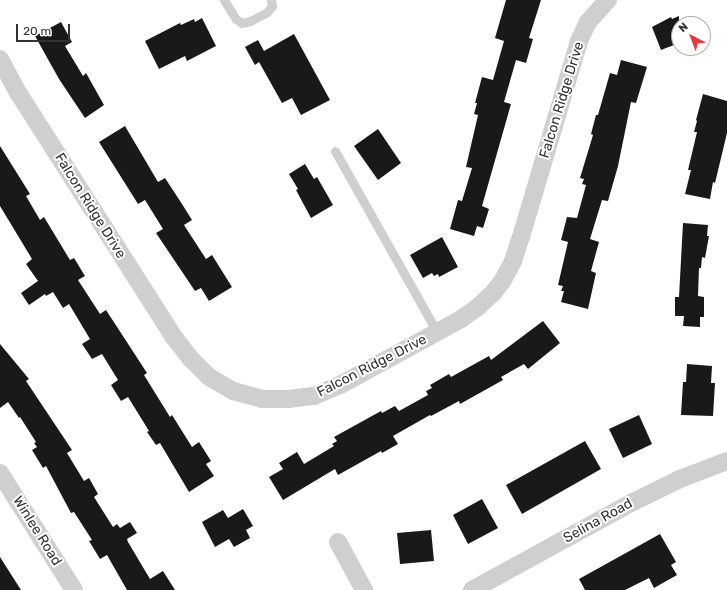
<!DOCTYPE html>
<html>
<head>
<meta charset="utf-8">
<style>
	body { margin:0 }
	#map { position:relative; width:727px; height:590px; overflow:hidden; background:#fff; font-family:Rubik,sans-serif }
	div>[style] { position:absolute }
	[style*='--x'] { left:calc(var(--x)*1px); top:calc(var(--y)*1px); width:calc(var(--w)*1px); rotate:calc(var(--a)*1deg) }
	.building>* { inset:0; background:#191919 }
	.lane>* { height:9px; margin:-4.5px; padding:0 4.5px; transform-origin:4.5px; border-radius:4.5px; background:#cfcfcf }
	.street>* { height:18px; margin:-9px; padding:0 9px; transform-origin:9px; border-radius:9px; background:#cfcfcf }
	span { translate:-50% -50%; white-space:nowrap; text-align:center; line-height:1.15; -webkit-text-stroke:4px #fff; paint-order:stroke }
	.street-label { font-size:14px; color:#323232 }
	.north { position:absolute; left:671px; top:16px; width:40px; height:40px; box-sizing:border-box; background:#fff; border:1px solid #adadad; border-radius:50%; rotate:318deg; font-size:11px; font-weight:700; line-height:16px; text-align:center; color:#323232 }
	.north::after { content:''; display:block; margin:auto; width:14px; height:18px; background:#e33b45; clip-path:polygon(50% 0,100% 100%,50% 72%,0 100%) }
	.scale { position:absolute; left:16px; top:24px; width:54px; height:18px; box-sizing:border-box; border:2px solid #323232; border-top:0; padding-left:5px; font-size:12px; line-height:14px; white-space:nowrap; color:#323232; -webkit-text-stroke:3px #fff; paint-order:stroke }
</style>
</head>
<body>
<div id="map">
	<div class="building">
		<div style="clip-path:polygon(506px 0,541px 0,529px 38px,533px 39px,526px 63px,516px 60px,504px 102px,511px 104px,482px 206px,489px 209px,483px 228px,477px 226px,474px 236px,450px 229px,458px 200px,462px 201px,472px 168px,466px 167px,478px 115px,474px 114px,477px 103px,475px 103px,482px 77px,493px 80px,504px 41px,495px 38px)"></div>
		<div style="clip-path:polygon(679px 16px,679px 43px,661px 50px,652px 27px,671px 17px,672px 19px)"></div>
		<div style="clip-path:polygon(202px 18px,216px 46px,187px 61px,185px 56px,159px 69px,145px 41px,180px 23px,181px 25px,194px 19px,195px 22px)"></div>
		<div style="clip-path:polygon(61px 22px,72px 42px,65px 46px,83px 76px,86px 73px,104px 105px,85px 118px,59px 79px,35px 36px)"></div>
		<div style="clip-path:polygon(294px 34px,330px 100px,301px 115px,292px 98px,282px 103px,259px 62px,255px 65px,245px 47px,258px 40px,264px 51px)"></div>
		<div style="clip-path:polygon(621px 60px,647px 67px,636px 103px,631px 102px,618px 166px,608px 201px,602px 200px,590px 239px,599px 242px,591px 271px,596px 273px,588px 309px,561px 302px,564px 291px,561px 291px,563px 286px,558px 285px,568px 242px,561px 240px,567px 217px,577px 218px,586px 185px,582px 184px,584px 179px,580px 178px,593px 135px,591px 134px,596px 115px,598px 115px,610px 73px,617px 75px)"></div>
		<div style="clip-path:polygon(703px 94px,727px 101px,727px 133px,715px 183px,713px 182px,710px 199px,685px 194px,691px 170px,688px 170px,697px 132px,694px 132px,697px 121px,696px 120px)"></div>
		<div style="clip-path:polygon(125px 126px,158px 182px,165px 178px,182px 204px,192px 220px,184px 225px,206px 259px,212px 255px,232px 287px,209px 301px,201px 288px,195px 291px,156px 233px,163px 229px,145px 200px,138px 204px,99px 142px)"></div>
		<div style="clip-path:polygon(378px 129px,401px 163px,378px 180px,354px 146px)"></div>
		<div style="clip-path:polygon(0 146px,30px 194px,26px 196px,40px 220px,44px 217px,70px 260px,74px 258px,85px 276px,78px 280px,100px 314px,106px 310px,147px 373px,144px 375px,170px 417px,172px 415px,192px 447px,199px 442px,211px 461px,206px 464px,214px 476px,189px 492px,160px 443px,156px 445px,147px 432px,149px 431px,128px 397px,121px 401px,111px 385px,118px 380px,102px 354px,92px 359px,82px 344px,90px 339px,69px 304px,63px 308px,53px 292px,46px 296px,45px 294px,29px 305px,21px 293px,38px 281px,26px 264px,32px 259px,0 206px)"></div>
		<div style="clip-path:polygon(305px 164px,314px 179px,317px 177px,333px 205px,311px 218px,296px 190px,298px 189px,289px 174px)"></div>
		<div style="clip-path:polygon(683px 223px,708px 225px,707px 236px,709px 236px,705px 258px,702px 257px,701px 268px,699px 268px,698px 296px,704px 297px,704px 317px,700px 317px,700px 327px,683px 326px,684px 316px,675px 316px,675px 297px,679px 297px)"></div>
		<div style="clip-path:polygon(442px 237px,458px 267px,439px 277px,438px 274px,434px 276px,432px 273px,423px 278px,410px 255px)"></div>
		<div style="clip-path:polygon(543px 321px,560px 343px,528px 369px,524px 364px,501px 377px,503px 380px,460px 404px,459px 401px,431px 416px,430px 415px,393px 436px,398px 444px,382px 453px,381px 451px,338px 475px,335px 469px,283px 500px,269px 477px,283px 469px,279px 463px,297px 452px,304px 464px,334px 446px,332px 444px,337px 441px,334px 437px,381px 411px,382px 413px,395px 406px,399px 411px,428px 395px,426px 391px,432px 388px,430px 385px,449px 374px,451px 377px,489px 356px,491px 360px)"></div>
		<div style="clip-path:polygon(0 344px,29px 379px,26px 381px,72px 450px,67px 453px,84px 481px,89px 478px,98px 494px,94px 497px,113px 527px,117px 524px,120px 528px,130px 522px,137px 533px,127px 539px,128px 542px,150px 579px,163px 571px,175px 590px,127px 590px,107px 555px,100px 559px,89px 541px,92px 540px,74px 512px,71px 513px,46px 466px,43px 468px,32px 450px,37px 447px,34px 443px,36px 442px,20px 417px,19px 418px,8px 402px,0 408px)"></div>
		<div style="clip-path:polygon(687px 364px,712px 366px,711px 383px,715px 383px,713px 416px,681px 415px,683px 382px,686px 382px)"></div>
		<div style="clip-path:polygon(639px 415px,652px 444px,623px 458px,609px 429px)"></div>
		<div style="clip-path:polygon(585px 441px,601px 469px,522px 514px,506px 485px)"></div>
		<div style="clip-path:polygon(482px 499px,498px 528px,468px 544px,453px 515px)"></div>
		<div style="clip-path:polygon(243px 509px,253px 526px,246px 530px,250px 538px,234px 547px,229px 539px,215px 547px,202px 522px,223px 510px,228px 518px)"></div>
		<div style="clip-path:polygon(431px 530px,434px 561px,400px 564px,397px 533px)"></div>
		<div style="clip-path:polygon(660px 534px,676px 562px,671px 565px,677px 575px,654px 588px,649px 578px,625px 590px,585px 590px,579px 579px)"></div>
		<div style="clip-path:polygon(0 557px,21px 590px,0 590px)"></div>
	</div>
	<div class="lane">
		<div style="--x:224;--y:0;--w:22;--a:58"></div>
		<div style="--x:236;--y:19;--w:7;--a:34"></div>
		<div style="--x:242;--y:23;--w:8;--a:-14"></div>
		<div style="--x:250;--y:21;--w:18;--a:-27"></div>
		<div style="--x:266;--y:13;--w:9;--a:-49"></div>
		<div style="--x:272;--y:6;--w:6;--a:-99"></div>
		<div style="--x:335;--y:151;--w:208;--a:60.6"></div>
	</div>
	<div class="street">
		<div style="--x:0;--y:59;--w:40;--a:62"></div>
		<div style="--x:19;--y:94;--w:287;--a:57.5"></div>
		<div style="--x:173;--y:336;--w:29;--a:52"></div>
		<div style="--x:191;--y:359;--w:25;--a:45"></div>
		<div style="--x:209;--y:377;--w:28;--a:30"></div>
		<div style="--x:233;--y:391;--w:30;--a:15"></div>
		<div style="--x:262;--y:399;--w:26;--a:0"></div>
		<div style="--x:288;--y:399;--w:26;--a:-7"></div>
		<div style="--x:314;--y:396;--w:30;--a:-23"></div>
		<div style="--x:342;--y:384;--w:136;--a:-28.6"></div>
		<div style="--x:461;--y:319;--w:21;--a:-35"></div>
		<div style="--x:478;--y:307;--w:21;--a:-43"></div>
		<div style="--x:493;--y:293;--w:16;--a:-52"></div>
		<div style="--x:503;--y:280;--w:21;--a:-62"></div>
		<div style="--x:513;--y:261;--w:25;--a:-72"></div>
		<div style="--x:521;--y:237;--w:204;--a:-73.5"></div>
		<div style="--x:579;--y:41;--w:21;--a:-65"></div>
		<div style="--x:588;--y:22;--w:30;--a:-48"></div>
		<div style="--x:0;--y:473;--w:138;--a:57.7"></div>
		<div style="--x:338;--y:542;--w:55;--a:61.6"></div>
		<div style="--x:472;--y:590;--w:183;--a:-28.7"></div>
		<div style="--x:633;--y:502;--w:52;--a:-26.1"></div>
		<div style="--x:680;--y:479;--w:50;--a:-21"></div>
	</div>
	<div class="street-label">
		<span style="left:562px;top:100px;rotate:-73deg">Falcon Ridge Drive</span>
		<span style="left:90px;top:206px;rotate:58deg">Falcon Ridge Drive</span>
		<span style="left:372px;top:366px;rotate:-27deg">Falcon Ridge Drive</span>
		<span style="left:598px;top:521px;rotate:-29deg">Selina Road</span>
		<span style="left:37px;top:531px;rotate:58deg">Winlee Road</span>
	</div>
	<div class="north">N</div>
	<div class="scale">20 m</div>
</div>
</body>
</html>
